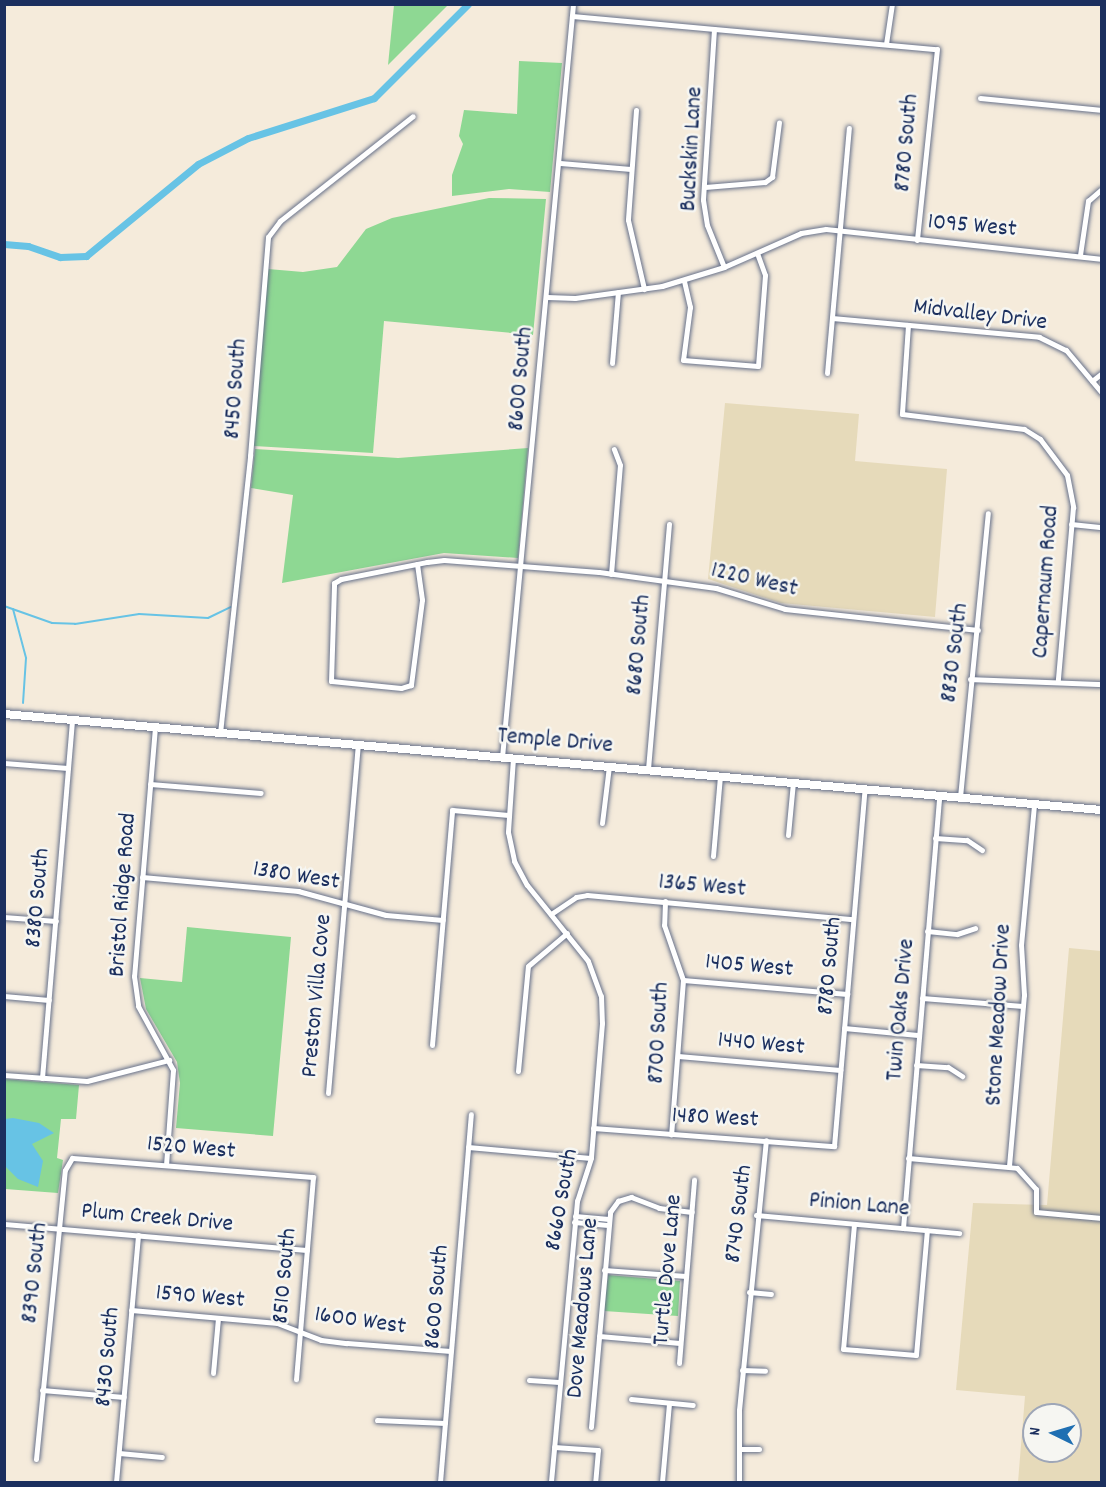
<!DOCTYPE html>
<html>
<head>
<meta charset="utf-8">
<style>
	body { margin:0 }
	#map { position:relative; width:1106px; height:1487px; overflow:hidden; background:#f5ebdb; font-family:Dekko,sans-serif }
	div>[style] { position:absolute }
	[style*='--x'] { left:calc(var(--x)*1px); top:calc(var(--y)*1px); width:calc(var(--w)*1px); rotate:calc(var(--a)*1deg) }
	.built>* { inset:0; background:#e6daba }
	.green>* { inset:0; background:#8ed893 }
	.water>* { inset:0; background:#67c3e5 }
	.stream>* { height:2px; margin:-1px; padding:0 1px; transform-origin:1px; border-radius:1px; background:#67c3e5 }
	.canal>* { height:7px; margin:-3.5px; padding:0 3.5px; transform-origin:3.5px; border-radius:3.5px; background:#67c3e5 }
	.roads { filter:drop-shadow(0 0 2px #67718a) drop-shadow(0 0 2px #67718a) }
	.street>* { height:5px; margin:-2.5px; padding:0 2.5px; transform-origin:2.5px; border-radius:2.5px; background:#fff }
	.secondary>* { height:8px; margin:-4px; padding:0 4px; transform-origin:4px; border-radius:4px; background:#fff }
	span { translate:-50% -50%; white-space:nowrap; text-align:center; line-height:1.15; -webkit-text-stroke:5px #f6f6f2; paint-order:stroke }
	.street-label { font-size:24px; color:#1b2f5e }
	.frame { position:absolute; inset:0; border:6px solid #1b2f5e; pointer-events:none }
	.north { position:absolute; left:1022px; top:1403px; width:60px; height:60px; box-sizing:border-box; background:#f6f6f2; border:2px solid #9ea6b7; border-radius:50%; rotate:275deg; font-size:16px; font-weight:700; line-height:24px; text-align:center; color:#1b2f5e }
	.north::after { content:''; display:block; margin:auto; width:21px; height:27px; background:#1f6fb2; clip-path:polygon(50% 0,100% 100%,50% 72%,0 100%) }
</style>
</head>
<body>
<div id="map">
	<div class="built">
		<div style="clip-path:polygon(725px 403px,859px 414px,855px 461px,947px 469px,935px 617px,781px 603px,708px 579px)"></div>
		<div style="clip-path:polygon(evenodd,1069px 948px,1101px 951px,1101px 1482px,1018px 1482px,1025px 1396px,956px 1390px,973px 1203px,1047px 1205px,1069px 948px,1034px 1415px,1070px 1415px,1070px 1451px,1034px 1451px,1034px 1415px)"></div>
	</div>
	<div class="green">
		<div style="clip-path:polygon(394px 5px,448px 5px,388px 65px)"></div>
		<div style="clip-path:polygon(519px 61px,562px 63px,550px 192px,509px 189px,452px 196px,452px 175px,463px 144px,459px 136px,464px 110px,517px 114px)"></div>
		<div style="clip-path:polygon(489px 198px,546px 199px,533px 335px,384px 321px,373px 453px,253px 446px,268px 269px,303px 272px,337px 267px,366px 229px,392px 218px)"></div>
		<div style="clip-path:polygon(528px 448px,518px 558px,444px 553px,282px 583px,293px 495px,251px 488px,255px 449px,398px 458px)"></div>
		<div style="clip-path:polygon(187px 927px,291px 937px,273px 1136px,176px 1128px,180px 1083px,177px 1062px,146px 1009px,140px 978px,182px 982px)"></div>
		<div style="clip-path:polygon(4px 1079px,79px 1085px,76px 1119px,61px 1119px,57px 1158px,63px 1160px,58px 1193px,5px 1189px)"></div>
		<div style="clip-path:polygon(608px 1275px,680px 1281px,678px 1316px,604px 1311px)"></div>
	</div>
	<div class="water">
		<div style="clip-path:polygon(13px 1118px,39px 1123px,54px 1133px,32px 1144px,43px 1161px,38px 1187px,18px 1179px,5px 1166px,5px 1119px)"></div>
	</div>
	<div class="stream">
		<div style="--x:4;--y:606;--w:51;--a:19.5"></div>
		<div style="--x:52;--y:623;--w:23;--a:2"></div>
		<div style="--x:75;--y:624;--w:65;--a:-8.9"></div>
		<div style="--x:139;--y:614;--w:69;--a:3.3"></div>
		<div style="--x:208;--y:618;--w:25;--a:-26"></div>
		<div style="--x:13;--y:609;--w:51;--a:75.1"></div>
		<div style="--x:26;--y:658;--w:45;--a:93.8"></div>
	</div>
	<div class="canal">
		<div style="--x:4;--y:244;--w:24;--a:5"></div>
		<div style="--x:28;--y:246;--w:34;--a:19"></div>
		<div style="--x:60;--y:257;--w:26;--a:-2"></div>
		<div style="--x:86;--y:256;--w:145;--a:-39.4"></div>
		<div style="--x:198;--y:164;--w:56;--a:-27.5"></div>
		<div style="--x:248;--y:138;--w:132;--a:-17.6"></div>
		<div style="--x:374;--y:98;--w:133;--a:-45"></div>
	</div>
	<div class="roads">
		<div class="street">
			<div style="--x:572;--y:16;--w:366;--a:5.2"></div>
			<div style="--x:937;--y:49;--w:192;--a:96"></div>
			<div style="--x:714;--y:29;--w:171;--a:93.7"></div>
			<div style="--x:703;--y:200;--w:25;--a:81"></div>
			<div style="--x:707;--y:225;--w:45;--a:68"></div>
			<div style="--x:886;--y:44;--w:40;--a:-81.5"></div>
			<div style="--x:980;--y:98;--w:123;--a:5.6"></div>
			<div style="--x:636;--y:110;--w:110;--a:94.2"></div>
			<div style="--x:628;--y:220;--w:71;--a:76.9"></div>
			<div style="--x:560;--y:163;--w:71;--a:4.8"></div>
			<div style="--x:705;--y:187;--w:60;--a:-4.8"></div>
			<div style="--x:765;--y:182;--w:9;--a:-36"></div>
			<div style="--x:772;--y:177;--w:55;--a:-82.7"></div>
			<div style="--x:1080;--y:255;--w:55;--a:-81.6"></div>
			<div style="--x:1088;--y:201;--w:18;--a:-41"></div>
			<div style="--x:684;--y:281;--w:27;--a:77"></div>
			<div style="--x:690;--y:307;--w:53;--a:97.5"></div>
			<div style="--x:683;--y:360;--w:75;--a:4.6"></div>
			<div style="--x:758;--y:366;--w:91;--a:-85.6"></div>
			<div style="--x:765;--y:275;--w:23;--a:-110"></div>
			<div style="--x:547;--y:297;--w:28;--a:2"></div>
			<div style="--x:575;--y:298;--w:88;--a:-7.9"></div>
			<div style="--x:662;--y:286;--w:65;--a:-17"></div>
			<div style="--x:724;--y:267;--w:84;--a:-23.8"></div>
			<div style="--x:801;--y:233;--w:25;--a:-9"></div>
			<div style="--x:826;--y:229;--w:278;--a:6.2"></div>
			<div style="--x:832;--y:318;--w:208;--a:5.2"></div>
			<div style="--x:1039;--y:337;--w:30;--a:26"></div>
			<div style="--x:1066;--y:350;--w:56;--a:50.1"></div>
			<div style="--x:908;--y:325;--w:89;--a:93.9"></div>
			<div style="--x:902;--y:414;--w:123;--a:7"></div>
			<div style="--x:1024;--y:429;--w:19;--a:32"></div>
			<div style="--x:1040;--y:439;--w:45;--a:53.1"></div>
			<div style="--x:1067;--y:475;--w:33;--a:79"></div>
			<div style="--x:1073;--y:507;--w:174;--a:95"></div>
			<div style="--x:612;--y:363;--w:71;--a:-85.2"></div>
			<div style="--x:827;--y:373;--w:246;--a:-84.9"></div>
			<div style="--x:1092;--y:381;--w:13;--a:-39"></div>
			<div style="--x:1071;--y:524;--w:31;--a:6"></div>
			<div style="--x:417;--y:564;--w:36;--a:82"></div>
			<div style="--x:422;--y:600;--w:86;--a:97.4"></div>
			<div style="--x:411;--y:685;--w:10;--a:163"></div>
			<div style="--x:401;--y:688;--w:70;--a:-174.3"></div>
			<div style="--x:331;--y:681;--w:98;--a:-88.2"></div>
			<div style="--x:334;--y:583;--w:8;--a:-30"></div>
			<div style="--x:341;--y:579;--w:88;--a:-11.2"></div>
			<div style="--x:427;--y:562;--w:17;--a:-7"></div>
			<div style="--x:444;--y:560;--w:155;--a:4.4"></div>
			<div style="--x:599;--y:572;--w:118;--a:7.8"></div>
			<div style="--x:716;--y:588;--w:72;--a:16.9"></div>
			<div style="--x:785;--y:609;--w:194;--a:6.2"></div>
			<div style="--x:611;--y:574;--w:109;--a:-85.3"></div>
			<div style="--x:620;--y:465;--w:17;--a:-111"></div>
			<div style="--x:970;--y:679;--w:132;--a:2.2"></div>
			<div style="--x:155;--y:727;--w:250;--a:94.8"></div>
			<div style="--x:134;--y:976;--w:30;--a:82"></div>
			<div style="--x:138;--y:1006;--w:73;--a:61.3"></div>
			<div style="--x:173;--y:1070;--w:95;--a:94.2"></div>
			<div style="--x:220;--y:733;--w:279;--a:-83.8"></div>
			<div style="--x:250;--y:456;--w:220;--a:-85.3"></div>
			<div style="--x:268;--y:237;--w:20;--a:-53"></div>
			<div style="--x:280;--y:221;--w:169;--a:-38.3"></div>
			<div style="--x:502;--y:757;--w:756;--a:-84.61"></div>
			<div style="--x:513;--y:758;--w:74;--a:93.9"></div>
			<div style="--x:508;--y:832;--w:30;--a:78"></div>
			<div style="--x:514;--y:861;--w:27;--a:62"></div>
			<div style="--x:527;--y:885;--w:97;--a:51.2"></div>
			<div style="--x:588;--y:961;--w:37;--a:70"></div>
			<div style="--x:601;--y:996;--w:27;--a:88"></div>
			<div style="--x:602;--y:1023;--w:135;--a:94.7"></div>
			<div style="--x:591;--y:1158;--w:45;--a:108"></div>
			<div style="--x:577;--y:1201;--w:282;--a:95.3"></div>
			<div style="--x:4;--y:763;--w:64;--a:4.5"></div>
			<div style="--x:648;--y:769;--w:246;--a:-85.1"></div>
			<div style="--x:150;--y:784;--w:111;--a:4.6"></div>
			<div style="--x:960;--y:797;--w:285;--a:-84.4"></div>
			<div style="--x:602;--y:823;--w:57;--a:-83"></div>
			<div style="--x:788;--y:835;--w:53;--a:-84.6"></div>
			<div style="--x:935;--y:838;--w:32;--a:4"></div>
			<div style="--x:967;--y:840;--w:18;--a:34"></div>
			<div style="--x:713;--y:856;--w:80;--a:-85"></div>
			<div style="--x:142;--y:877;--w:157;--a:5.1"></div>
			<div style="--x:298;--y:891;--w:91;--a:15.3"></div>
			<div style="--x:386;--y:915;--w:57;--a:5"></div>
			<div style="--x:665;--y:901;--w:24;--a:92"></div>
			<div style="--x:664;--y:925;--w:58;--a:70.9"></div>
			<div style="--x:683;--y:980;--w:155;--a:94.4"></div>
			<div style="--x:551;--y:914;--w:30;--a:-34"></div>
			<div style="--x:576;--y:897;--w:11;--a:-10"></div>
			<div style="--x:587;--y:895;--w:267;--a:5.2"></div>
			<div style="--x:4;--y:917;--w:52;--a:4.4"></div>
			<div style="--x:927;--y:931;--w:30;--a:6"></div>
			<div style="--x:957;--y:934;--w:19;--a:-18"></div>
			<div style="--x:683;--y:980;--w:165;--a:4.9"></div>
			<div style="--x:4;--y:996;--w:45;--a:5.1"></div>
			<div style="--x:922;--y:998;--w:101;--a:4.5"></div>
			<div style="--x:844;--y:1028;--w:74;--a:5.4"></div>
			<div style="--x:432;--y:1045;--w:236;--a:-85.1"></div>
			<div style="--x:452;--y:810;--w:57;--a:5"></div>
			<div style="--x:678;--y:1056;--w:163;--a:4.9"></div>
			<div style="--x:916;--y:1065;--w:32;--a:4"></div>
			<div style="--x:948;--y:1067;--w:17;--a:33"></div>
			<div style="--x:518;--y:1071;--w:105;--a:-84.6"></div>
			<div style="--x:528;--y:966;--w:51;--a:-40.2"></div>
			<div style="--x:4;--y:1075;--w:83;--a:4.1"></div>
			<div style="--x:87;--y:1081;--w:85;--a:-14.4"></div>
			<div style="--x:42;--y:1078;--w:359;--a:-85.2"></div>
			<div style="--x:328;--y:1093;--w:350;--a:-85.1"></div>
			<div style="--x:593;--y:1128;--w:242;--a:4.3"></div>
			<div style="--x:834;--y:1146;--w:359;--a:-85.1"></div>
			<div style="--x:468;--y:1147;--w:123;--a:5.1"></div>
			<div style="--x:908;--y:1158;--w:109;--a:5.2"></div>
			<div style="--x:1017;--y:1168;--w:28;--a:48"></div>
			<div style="--x:1036;--y:1189;--w:23;--a:90"></div>
			<div style="--x:1036;--y:1212;--w:66;--a:5.2"></div>
			<div style="--x:1009;--y:1166;--w:172;--a:-85"></div>
			<div style="--x:1024;--y:995;--w:50;--a:-93.4"></div>
			<div style="--x:1021;--y:945;--w:142;--a:-84.7"></div>
			<div style="--x:756;--y:1215;--w:204;--a:5.1"></div>
			<div style="--x:575;--y:1216;--w:34;--a:5"></div>
			<div style="--x:574;--y:1222;--w:34;--a:5"></div>
			<div style="--x:4;--y:1224;--w:304;--a:4.9"></div>
			<div style="--x:854;--y:1224;--w:125;--a:95"></div>
			<div style="--x:843;--y:1349;--w:13;--a:4"></div>
			<div style="--x:856;--y:1350;--w:60;--a:4.8"></div>
			<div style="--x:916;--y:1355;--w:125;--a:-85"></div>
			<div style="--x:903;--y:1228;--w:434;--a:-85.2"></div>
			<div style="--x:604;--y:1270;--w:82;--a:4.2"></div>
			<div style="--x:749;--y:1292;--w:22;--a:5"></div>
			<div style="--x:131;--y:1310;--w:147;--a:5.1"></div>
			<div style="--x:277;--y:1323;--w:47;--a:21.1"></div>
			<div style="--x:321;--y:1340;--w:26;--a:7"></div>
			<div style="--x:347;--y:1343;--w:104;--a:4.4"></div>
			<div style="--x:599;--y:1336;--w:81;--a:4.9"></div>
			<div style="--x:679;--y:1363;--w:184;--a:-85.3"></div>
			<div style="--x:742;--y:1370;--w:23;--a:2"></div>
			<div style="--x:213;--y:1373;--w:55;--a:-84.8"></div>
			<div style="--x:529;--y:1380;--w:30;--a:4"></div>
			<div style="--x:42;--y:1390;--w:82;--a:4.9"></div>
			<div style="--x:631;--y:1399;--w:62;--a:5.5"></div>
			<div style="--x:377;--y:1420;--w:68;--a:2.5"></div>
			<div style="--x:591;--y:1427;--w:216;--a:-84.9"></div>
			<div style="--x:610;--y:1212;--w:14;--a:-54"></div>
			<div style="--x:618;--y:1201;--w:14;--a:-17"></div>
			<div style="--x:631;--y:1197;--w:30;--a:21"></div>
			<div style="--x:659;--y:1208;--w:33;--a:7"></div>
			<div style="--x:554;--y:1447;--w:44;--a:3.9"></div>
			<div style="--x:598;--y:1450;--w:32;--a:95"></div>
			<div style="--x:741;--y:1449;--w:18;--a:0"></div>
			<div style="--x:119;--y:1453;--w:43;--a:5.3"></div>
			<div style="--x:36;--y:1459;--w:290;--a:-84.3"></div>
			<div style="--x:65;--y:1170;--w:14;--a:-60"></div>
			<div style="--x:72;--y:1158;--w:242;--a:4.5"></div>
			<div style="--x:313;--y:1177;--w:203;--a:94.8"></div>
			<div style="--x:116;--y:1482;--w:248;--a:-84.9"></div>
			<div style="--x:440;--y:1482;--w:369;--a:-85.2"></div>
			<div style="--x:662;--y:1482;--w:79;--a:-84.9"></div>
			<div style="--x:739;--y:1482;--w:72;--a:-90"></div>
			<div style="--x:739;--y:1410;--w:271;--a:-84.3"></div>
		</div>
		<div class="secondary">
			<div style="--x:4;--y:714;--w:1102;--a:5"></div>
		</div>
	</div>
	<div class="street-label">
		<span style="left:908px;top:143px;rotate:-85deg">8780 South</span>
		<span style="left:693px;top:149px;rotate:-87deg">Buckskin Lane</span>
		<span style="left:972px;top:227px;rotate:5deg">1095 West</span>
		<span style="left:980px;top:316px;rotate:7deg">Midvalley Drive</span>
		<span style="left:522px;top:379px;rotate:-85deg">8600 South</span>
		<span style="left:237px;top:389px;rotate:-86deg">8450 South</span>
		<span style="left:754px;top:581px;rotate:13deg">1220 West</span>
		<span style="left:1047px;top:582px;rotate:-86deg">Capernaum Road</span>
		<span style="left:640px;top:645px;rotate:-85deg">8680 South</span>
		<span style="left:956px;top:653px;rotate:-83deg">8830 South</span>
		<span style="left:555px;top:742px;rotate:5deg">Temple Drive</span>
		<span style="left:296px;top:877px;rotate:9deg">1380 West</span>
		<span style="left:702px;top:887px;rotate:5deg">1365 West</span>
		<span style="left:124px;top:895px;rotate:-86deg">Bristol Ridge Road</span>
		<span style="left:39px;top:898px;rotate:-85deg">8380 South</span>
		<span style="left:831px;top:966px;rotate:-85deg">8780 South</span>
		<span style="left:749px;top:967px;rotate:5deg">1405 West</span>
		<span style="left:318px;top:996px;rotate:-85deg">Preston Villa Cove</span>
		<span style="left:902px;top:1010px;rotate:-85deg">Twin Oaks Drive</span>
		<span style="left:1000px;top:1015px;rotate:-87deg">Stone Meadow Drive</span>
		<span style="left:660px;top:1033px;rotate:-87deg">8700 South</span>
		<span style="left:761px;top:1045px;rotate:5deg">1440 West</span>
		<span style="left:715px;top:1119px;rotate:3deg">1480 West</span>
		<span style="left:191px;top:1149px;rotate:5deg">1520 West</span>
		<span style="left:563px;top:1200px;rotate:-80deg">8660 South</span>
		<span style="left:859px;top:1206px;rotate:5deg">Pinion Lane</span>
		<span style="left:740px;top:1214px;rotate:-83deg">8740 South</span>
		<span style="left:157px;top:1219px;rotate:5deg">Plum Creek Drive</span>
		<span style="left:669px;top:1270px;rotate:-85deg">Turtle Dove Lane</span>
		<span style="left:36px;top:1273px;rotate:-84deg">8390 South</span>
		<span style="left:286px;top:1276px;rotate:-85deg">8510 South</span>
		<span style="left:438px;top:1297px;rotate:-85deg">8600 South</span>
		<span style="left:200px;top:1298px;rotate:5deg">1590 West</span>
		<span style="left:584px;top:1308px;rotate:-85deg">Dove Meadows Lane</span>
		<span style="left:360px;top:1322px;rotate:8deg">1600 West</span>
		<span style="left:109px;top:1357px;rotate:-85deg">8430 South</span>
	</div>
	<div class="frame"></div>
	<div class="north">N</div>
</div>
</body>
</html>
